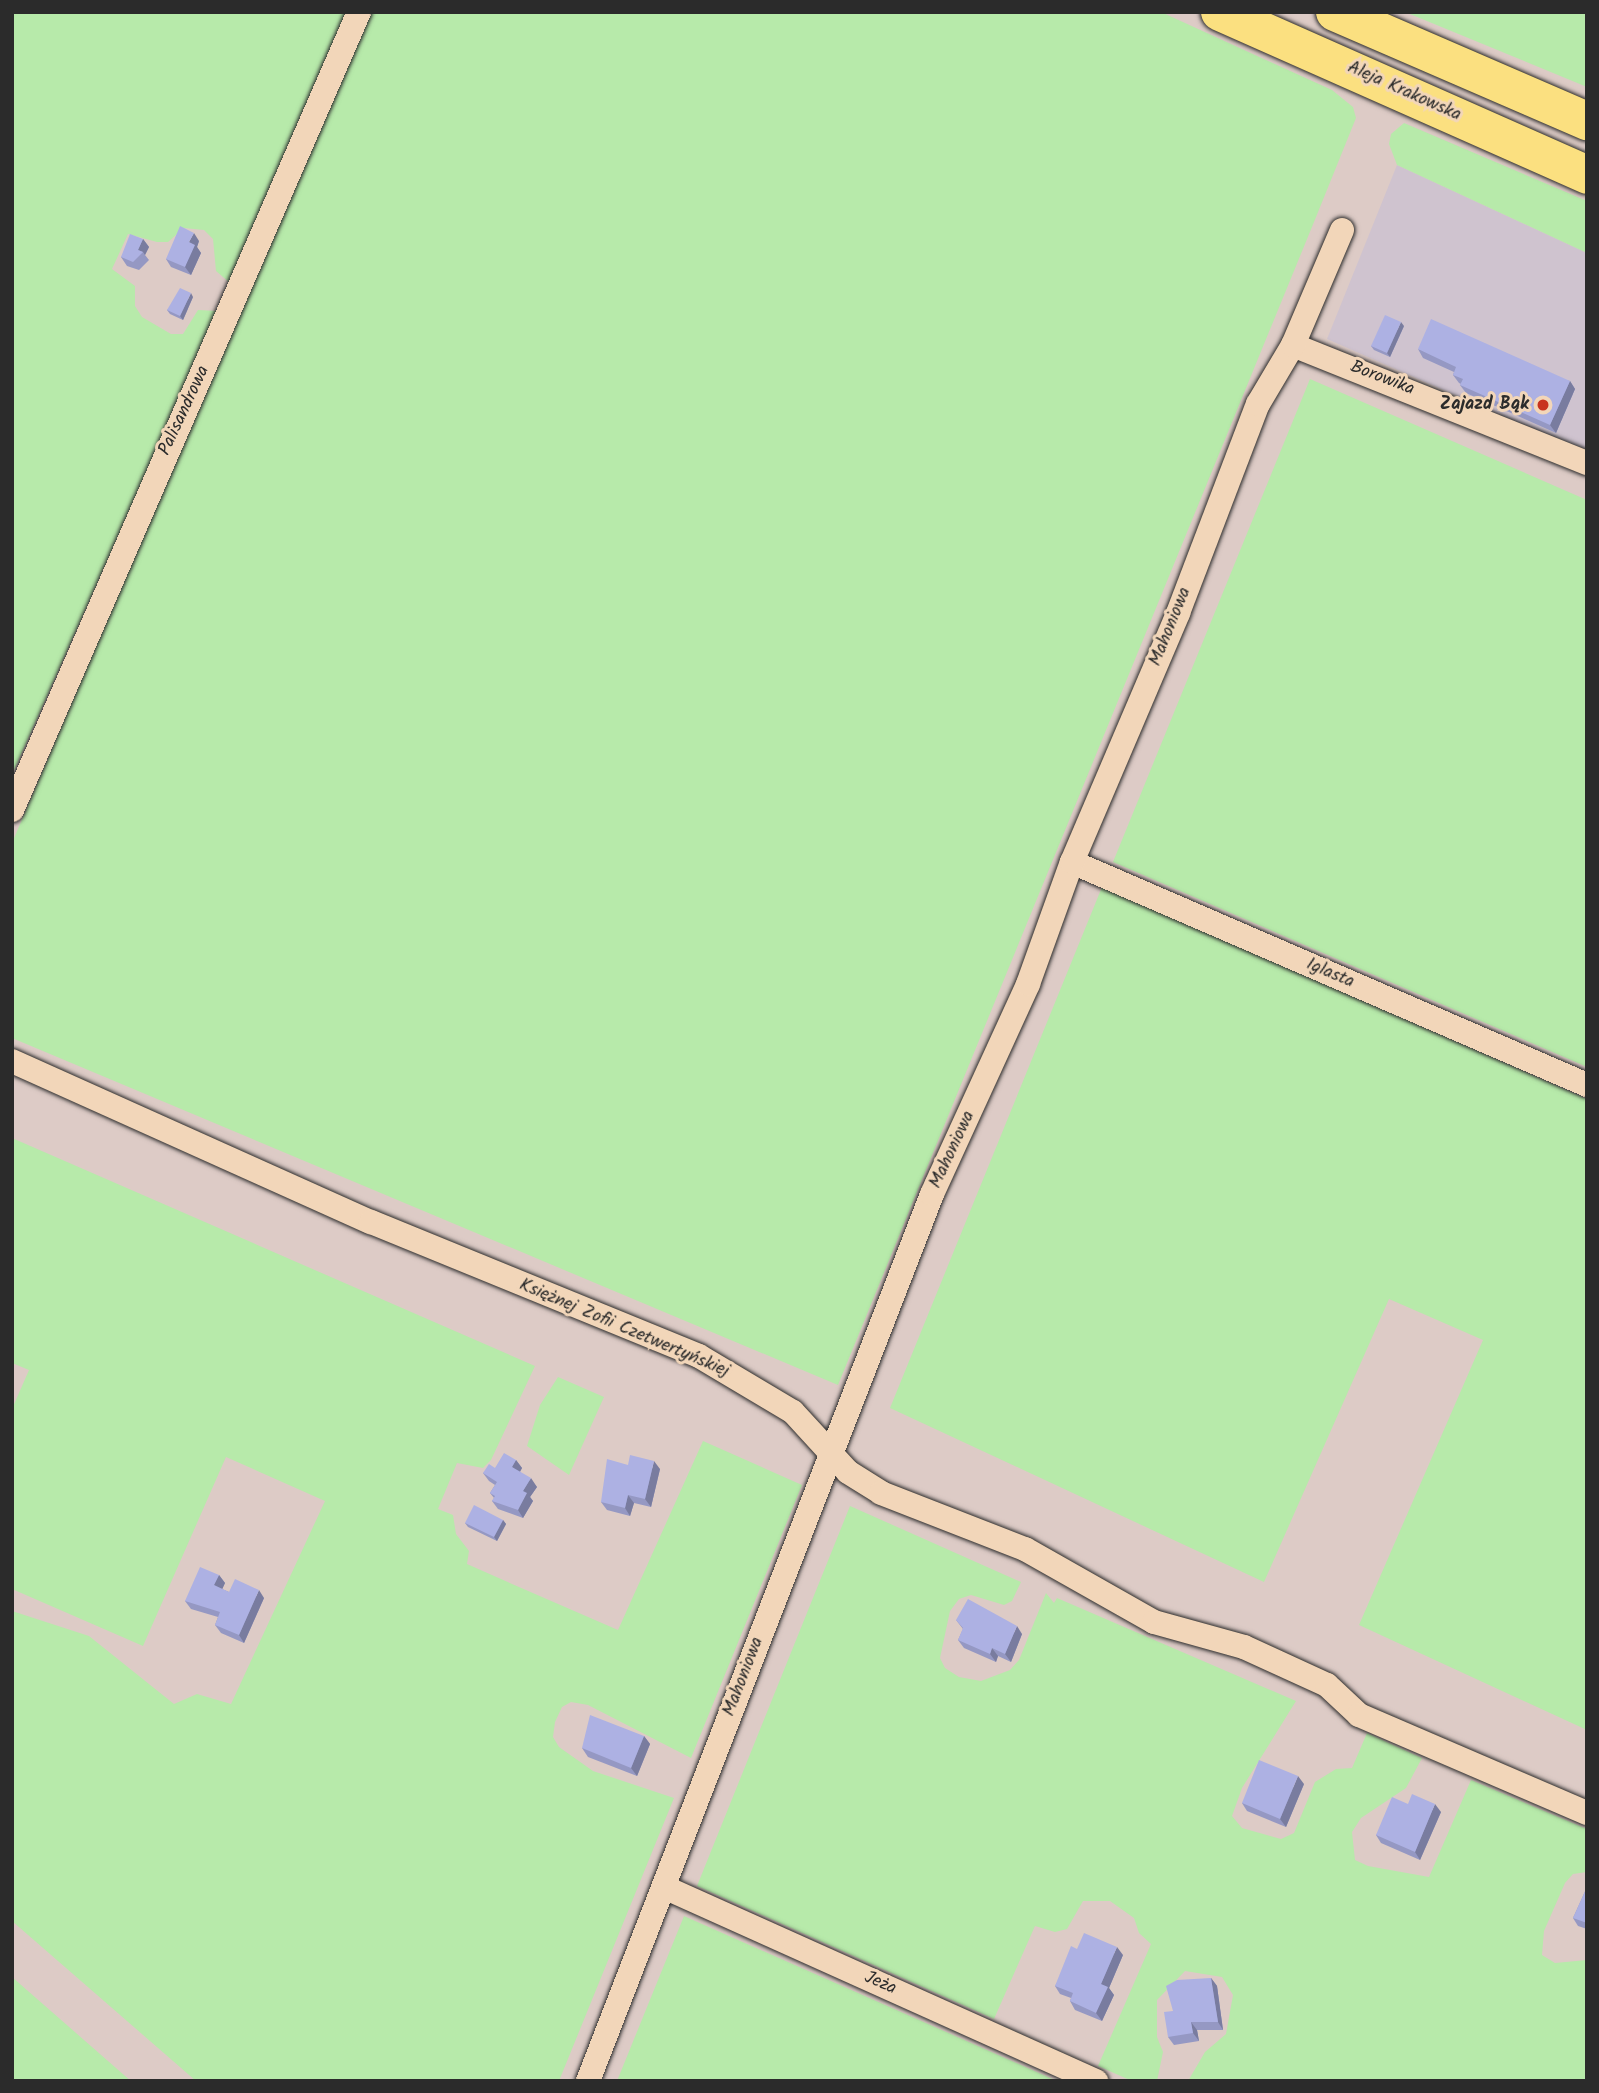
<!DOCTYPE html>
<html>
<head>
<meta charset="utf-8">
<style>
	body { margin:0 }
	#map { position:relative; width:1599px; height:2093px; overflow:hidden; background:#ddcbc6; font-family:Kalam,sans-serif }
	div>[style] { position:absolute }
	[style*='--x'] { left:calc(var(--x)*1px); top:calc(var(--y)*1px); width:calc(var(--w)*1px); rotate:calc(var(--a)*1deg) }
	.built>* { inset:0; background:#cfc3cf }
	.green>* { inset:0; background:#b7eaaa }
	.roads { filter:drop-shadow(0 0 2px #2b2b2b) drop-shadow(0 0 2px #2b2b2b) }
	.minor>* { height:24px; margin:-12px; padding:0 12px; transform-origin:12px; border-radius:12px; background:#f2d6b9 }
	.primary>* { height:38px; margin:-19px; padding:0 19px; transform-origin:19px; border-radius:19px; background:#fbe080 }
	.wall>* { inset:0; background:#9598c3 }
	.shaded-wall>* { inset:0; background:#797c9f }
	.building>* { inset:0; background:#adb1e3 }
	.dots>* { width:19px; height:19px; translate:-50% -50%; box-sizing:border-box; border:4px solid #f2d6b9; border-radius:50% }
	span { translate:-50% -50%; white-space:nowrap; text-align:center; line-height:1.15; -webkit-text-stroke:6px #f2d6b9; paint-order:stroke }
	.street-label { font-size:18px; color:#2b2b2b }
	.poi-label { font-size:18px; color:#2b2b2b; font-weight:700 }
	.right { translate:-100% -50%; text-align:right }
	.frame { position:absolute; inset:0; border:14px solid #2b2b2b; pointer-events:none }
</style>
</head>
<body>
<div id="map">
	<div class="built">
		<div style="clip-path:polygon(1397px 165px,1587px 253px,1587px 453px,1327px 339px)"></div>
	</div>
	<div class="green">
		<div style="clip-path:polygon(12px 12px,350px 12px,230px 283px,216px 271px,213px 239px,204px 230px,184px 228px,168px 242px,157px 242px,128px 234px,112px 269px,135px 286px,135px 306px,142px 317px,171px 334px,183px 334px,198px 310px,218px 311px,12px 775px)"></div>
		<div style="clip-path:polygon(366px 12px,1161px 12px,1332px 90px,1353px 107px,1356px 118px,1314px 222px,838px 1385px,12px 1038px,12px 843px)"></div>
		<div style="clip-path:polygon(1405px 12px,1587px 12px,1587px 87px)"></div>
		<div style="clip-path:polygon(1404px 123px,1587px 201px,1587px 253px,1397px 165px,1389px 144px,1391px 134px)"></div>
		<div style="clip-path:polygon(1310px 379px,1587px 500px,1587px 1067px,1113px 862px)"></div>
		<div style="clip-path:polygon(1102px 887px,1587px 1099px,1587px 1730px,1359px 1625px,1483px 1340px,1389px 1299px,1264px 1582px,890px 1408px)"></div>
		<div style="clip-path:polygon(12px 1138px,535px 1366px,491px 1460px,483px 1468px,457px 1463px,438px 1509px,453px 1515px,456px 1534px,469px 1551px,467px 1564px,519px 1587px,618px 1630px,703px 1441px,802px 1485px,691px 1758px,588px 1705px,571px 1702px,562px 1707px,555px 1722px,553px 1737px,559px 1747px,593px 1771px,674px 1798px,559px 2081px,196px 2081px,12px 1921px,12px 1611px,89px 1636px,174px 1704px,197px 1694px,231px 1704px,325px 1501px,226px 1457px,143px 1646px,12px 1589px,12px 1409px,29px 1370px,12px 1363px)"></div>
		<div style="clip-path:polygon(558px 1377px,604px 1397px,569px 1475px,527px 1446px,540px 1405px)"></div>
		<div style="clip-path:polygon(850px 1506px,1021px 1582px,1012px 1601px,1004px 1605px,971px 1595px,959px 1599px,950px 1611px,940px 1658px,945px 1668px,959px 1677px,981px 1681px,1010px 1670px,1019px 1660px,1046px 1593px,1054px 1603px,1057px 1598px,1296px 1701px,1242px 1788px,1232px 1816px,1242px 1828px,1281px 1839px,1294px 1833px,1315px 1782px,1336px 1769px,1352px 1768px,1367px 1733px,1422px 1758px,1406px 1788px,1361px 1818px,1352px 1832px,1355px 1860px,1368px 1866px,1429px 1877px,1471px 1780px,1587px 1829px,1587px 1872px,1573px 1874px,1565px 1883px,1544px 1931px,1542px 1955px,1555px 1963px,1587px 1960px,1587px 2081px,1188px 2081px,1205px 2052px,1226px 2034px,1233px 1995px,1222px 1977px,1185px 1971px,1157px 2000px,1157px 2037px,1163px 2052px,1157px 2081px,1132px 2081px,1098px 2066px,1151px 1944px,1139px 1933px,1134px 1918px,1110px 1901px,1083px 1901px,1067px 1929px,1055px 1932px,1035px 1926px,994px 2019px,697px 1886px)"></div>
		<div style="clip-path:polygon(684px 1916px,1057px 2081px,617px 2081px)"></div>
		<div style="clip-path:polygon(12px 1977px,124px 2075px,131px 2081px,12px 2081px)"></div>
	</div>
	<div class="roads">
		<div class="minor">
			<div style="--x:1293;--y:345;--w:317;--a:21.9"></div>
			<div style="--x:12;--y:810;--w:870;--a:-66.5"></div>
			<div style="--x:1072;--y:862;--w:561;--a:23.41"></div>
			<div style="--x:12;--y:1061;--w:393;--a:24.2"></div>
			<div style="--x:371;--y:1222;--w:354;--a:22.2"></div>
			<div style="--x:699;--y:1356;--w:109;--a:30.8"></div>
			<div style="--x:793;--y:1412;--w:81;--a:47.5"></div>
			<div style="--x:848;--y:1472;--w:39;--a:32"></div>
			<div style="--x:881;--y:1493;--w:155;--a:21.3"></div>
			<div style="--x:1025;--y:1549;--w:148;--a:29.5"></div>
			<div style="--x:1154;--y:1622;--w:93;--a:15.5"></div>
			<div style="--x:1244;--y:1647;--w:91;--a:24.6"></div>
			<div style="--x:1327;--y:1685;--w:44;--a:43.2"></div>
			<div style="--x:1359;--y:1715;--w:248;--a:23.3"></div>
			<div style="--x:664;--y:1887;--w:474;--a:24.2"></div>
			<div style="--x:588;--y:2081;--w:951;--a:-68.8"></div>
			<div style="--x:932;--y:1194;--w:231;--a:-65.4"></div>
			<div style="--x:1028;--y:984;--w:130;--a:-70.2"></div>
			<div style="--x:1072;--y:862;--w:271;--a:-66.9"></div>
			<div style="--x:1178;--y:613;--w:224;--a:-69.1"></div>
			<div style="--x:1258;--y:404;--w:69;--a:-59.3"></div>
			<div style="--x:1293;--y:345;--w:125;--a:-66.9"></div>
		</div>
		<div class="primary">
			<div style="--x:1220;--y:12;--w:402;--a:23.9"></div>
			<div style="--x:1335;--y:12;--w:275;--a:23.4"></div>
		</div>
	</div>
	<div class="wall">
		<div style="clip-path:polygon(143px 239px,149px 247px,145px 255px,149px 260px,139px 270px,127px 266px,121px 257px)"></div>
		<div style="clip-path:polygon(199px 241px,197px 247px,201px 253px,191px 275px,171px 267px,166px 259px)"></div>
		<div style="clip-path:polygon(193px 297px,183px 320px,170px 314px,167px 310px)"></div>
		<div style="clip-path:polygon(1404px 326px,1390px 357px,1374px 350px,1371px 346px)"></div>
		<div style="clip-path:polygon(1418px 349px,1570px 381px,1575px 389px,1556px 433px,1466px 393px,1460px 385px,1461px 384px,1459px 383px,1453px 375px,1454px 372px,1423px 358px)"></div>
		<div style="clip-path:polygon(516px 1460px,522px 1468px,520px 1472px,537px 1487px,530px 1497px,533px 1501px,523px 1518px,498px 1509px,492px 1501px,494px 1498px,490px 1493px,495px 1485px,489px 1481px,483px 1473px)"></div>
		<div style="clip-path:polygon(628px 1465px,660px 1469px,651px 1507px,634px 1503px,630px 1516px,607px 1510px,601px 1502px)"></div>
		<div style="clip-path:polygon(503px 1520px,506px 1524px,497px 1541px,468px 1527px,465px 1523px)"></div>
		<div style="clip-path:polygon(219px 1575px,225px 1583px,222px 1589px,229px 1592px,264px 1598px,244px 1643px,221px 1633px,215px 1625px,218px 1617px,191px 1609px,185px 1601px)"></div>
		<div style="clip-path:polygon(956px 1620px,1022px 1634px,1011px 1662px,998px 1656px,996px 1662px,964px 1648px,958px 1640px,963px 1629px)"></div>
		<div style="clip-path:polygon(644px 1736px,650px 1744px,637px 1776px,588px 1757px,582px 1748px)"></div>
		<div style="clip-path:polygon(1304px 1784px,1286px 1827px,1247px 1811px,1242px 1803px)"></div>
		<div style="clip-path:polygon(1408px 1804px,1441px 1812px,1420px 1860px,1381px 1843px,1376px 1835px)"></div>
		<div style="clip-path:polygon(1587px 1887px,1587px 1929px,1578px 1926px,1573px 1918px)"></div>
		<div style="clip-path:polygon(1077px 1949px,1123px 1955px,1109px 1988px,1114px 1995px,1102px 2021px,1075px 2010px,1070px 2001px,1071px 1998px,1060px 1994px,1055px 1986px)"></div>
		<div style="clip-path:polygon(1211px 1978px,1217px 1986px,1223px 2030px,1197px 2030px,1199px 2041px,1174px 2045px,1168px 2037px,1173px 2011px)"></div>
	</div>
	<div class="shaded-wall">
		<div style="clip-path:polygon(194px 233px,199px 241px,197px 247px,201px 253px,191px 275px,185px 267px,189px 242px)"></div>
		<div style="clip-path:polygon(143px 239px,149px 247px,145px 255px,143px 252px,138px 250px)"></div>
		<div style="clip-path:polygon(191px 293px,193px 297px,183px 320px,180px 316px)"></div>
		<div style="clip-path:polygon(1401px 322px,1404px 326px,1390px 357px,1387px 353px)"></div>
		<div style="clip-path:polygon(1570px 381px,1575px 389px,1556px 433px,1550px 425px)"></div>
		<div style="clip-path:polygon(516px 1460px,522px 1468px,518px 1475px,512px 1467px)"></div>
		<div style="clip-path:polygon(654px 1461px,660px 1469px,651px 1507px,645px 1499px)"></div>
		<div style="clip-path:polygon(531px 1478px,537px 1487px,530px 1497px,533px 1501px,523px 1518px,518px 1510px,523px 1491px)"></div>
		<div style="clip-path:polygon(628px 1495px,634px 1503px,630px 1516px,625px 1508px)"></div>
		<div style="clip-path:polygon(503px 1520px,506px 1524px,497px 1541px,494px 1537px)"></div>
		<div style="clip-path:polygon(219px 1575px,225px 1583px,220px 1594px,214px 1585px)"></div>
		<div style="clip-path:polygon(259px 1590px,264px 1598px,244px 1643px,239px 1635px)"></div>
		<div style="clip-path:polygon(1017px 1626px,1022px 1634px,1011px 1662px,1005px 1654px)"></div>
		<div style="clip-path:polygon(992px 1648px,998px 1656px,996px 1662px,990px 1654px)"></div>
		<div style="clip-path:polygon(644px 1736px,650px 1744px,637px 1776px,631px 1768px)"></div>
		<div style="clip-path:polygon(1298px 1776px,1304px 1784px,1286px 1827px,1280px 1819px)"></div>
		<div style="clip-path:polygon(1435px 1804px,1441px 1812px,1420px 1860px,1415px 1852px)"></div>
		<div style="clip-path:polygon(1117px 1947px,1123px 1955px,1109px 1988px,1114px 1995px,1102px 2021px,1096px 2013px,1101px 1984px)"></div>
		<div style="clip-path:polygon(1211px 1978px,1217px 1986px,1223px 2030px,1218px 2022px)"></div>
		<div style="clip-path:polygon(1191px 2022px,1197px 2030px,1199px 2041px,1193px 2033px)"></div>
	</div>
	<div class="building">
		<div style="clip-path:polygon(180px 226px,194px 233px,189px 242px,195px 245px,185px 267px,166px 259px)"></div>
		<div style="clip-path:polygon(130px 234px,143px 239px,138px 250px,143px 252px,133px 262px,121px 257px)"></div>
		<div style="clip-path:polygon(180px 288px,191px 293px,180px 316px,167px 310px)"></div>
		<div style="clip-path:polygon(1385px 315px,1401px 322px,1387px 353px,1371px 346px)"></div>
		<div style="clip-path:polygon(1431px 319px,1570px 381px,1550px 425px,1460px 385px,1463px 379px,1453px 375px,1456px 367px,1418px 349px)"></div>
		<div style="clip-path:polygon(504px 1453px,516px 1460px,512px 1467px,531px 1478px,523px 1491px,527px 1493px,518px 1510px,492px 1501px,495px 1496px,490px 1493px,497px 1482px,483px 1473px,489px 1464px,495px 1468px)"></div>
		<div style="clip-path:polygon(630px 1455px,654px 1461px,645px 1499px,628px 1495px,625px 1508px,601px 1502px,607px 1459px,628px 1465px)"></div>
		<div style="clip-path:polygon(474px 1505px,503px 1520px,494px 1537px,465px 1523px)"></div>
		<div style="clip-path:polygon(200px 1567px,219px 1575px,214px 1585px,229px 1592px,235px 1579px,259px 1590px,239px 1635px,215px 1625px,220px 1612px,185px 1601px)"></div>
		<div style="clip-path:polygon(968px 1599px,1017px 1626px,1005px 1654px,992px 1648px,990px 1654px,958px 1640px,963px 1628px,956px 1620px)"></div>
		<div style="clip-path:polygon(590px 1715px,644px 1736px,631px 1768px,582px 1748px)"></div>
		<div style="clip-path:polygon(1259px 1760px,1298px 1776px,1280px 1819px,1242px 1803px)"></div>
		<div style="clip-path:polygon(1412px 1794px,1435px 1804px,1415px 1852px,1376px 1835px,1392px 1797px,1408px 1804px)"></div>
		<div style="clip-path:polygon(1587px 1887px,1587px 1923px,1573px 1918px)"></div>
		<div style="clip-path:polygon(1084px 1933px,1117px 1947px,1101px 1984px,1108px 1987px,1096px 2013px,1070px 2001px,1073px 1993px,1055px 1986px,1071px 1946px,1077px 1949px)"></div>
		<div style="clip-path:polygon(1211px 1978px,1218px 2022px,1191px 2022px,1193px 2033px,1168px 2037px,1164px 2012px,1173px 2011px,1166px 1986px,1177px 1980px)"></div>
	</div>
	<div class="dots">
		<div style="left:1543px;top:405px;background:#c8321e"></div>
	</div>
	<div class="street-label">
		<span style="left:1404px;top:92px;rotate:24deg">Aleja Krakowska</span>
		<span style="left:1382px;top:379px;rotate:21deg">Borowika</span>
		<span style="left:185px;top:411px;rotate:-65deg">Palisandrowa</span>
		<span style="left:1171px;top:627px;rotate:-68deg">Mahoniowa</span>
		<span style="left:1330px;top:974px;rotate:23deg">Iglasta</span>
		<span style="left:953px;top:1150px;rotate:-65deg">Mahoniowa</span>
		<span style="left:624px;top:1329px;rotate:23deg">Księżnej Zofii Czetwertyńskiej</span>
		<span style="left:744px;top:1677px;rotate:-69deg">Mahoniowa</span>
		<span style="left:880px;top:1984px;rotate:24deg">Jeża</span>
	</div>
	<div class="poi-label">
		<span class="right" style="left:1529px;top:405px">Zajazd Bąk</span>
	</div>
	<div class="frame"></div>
</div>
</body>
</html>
